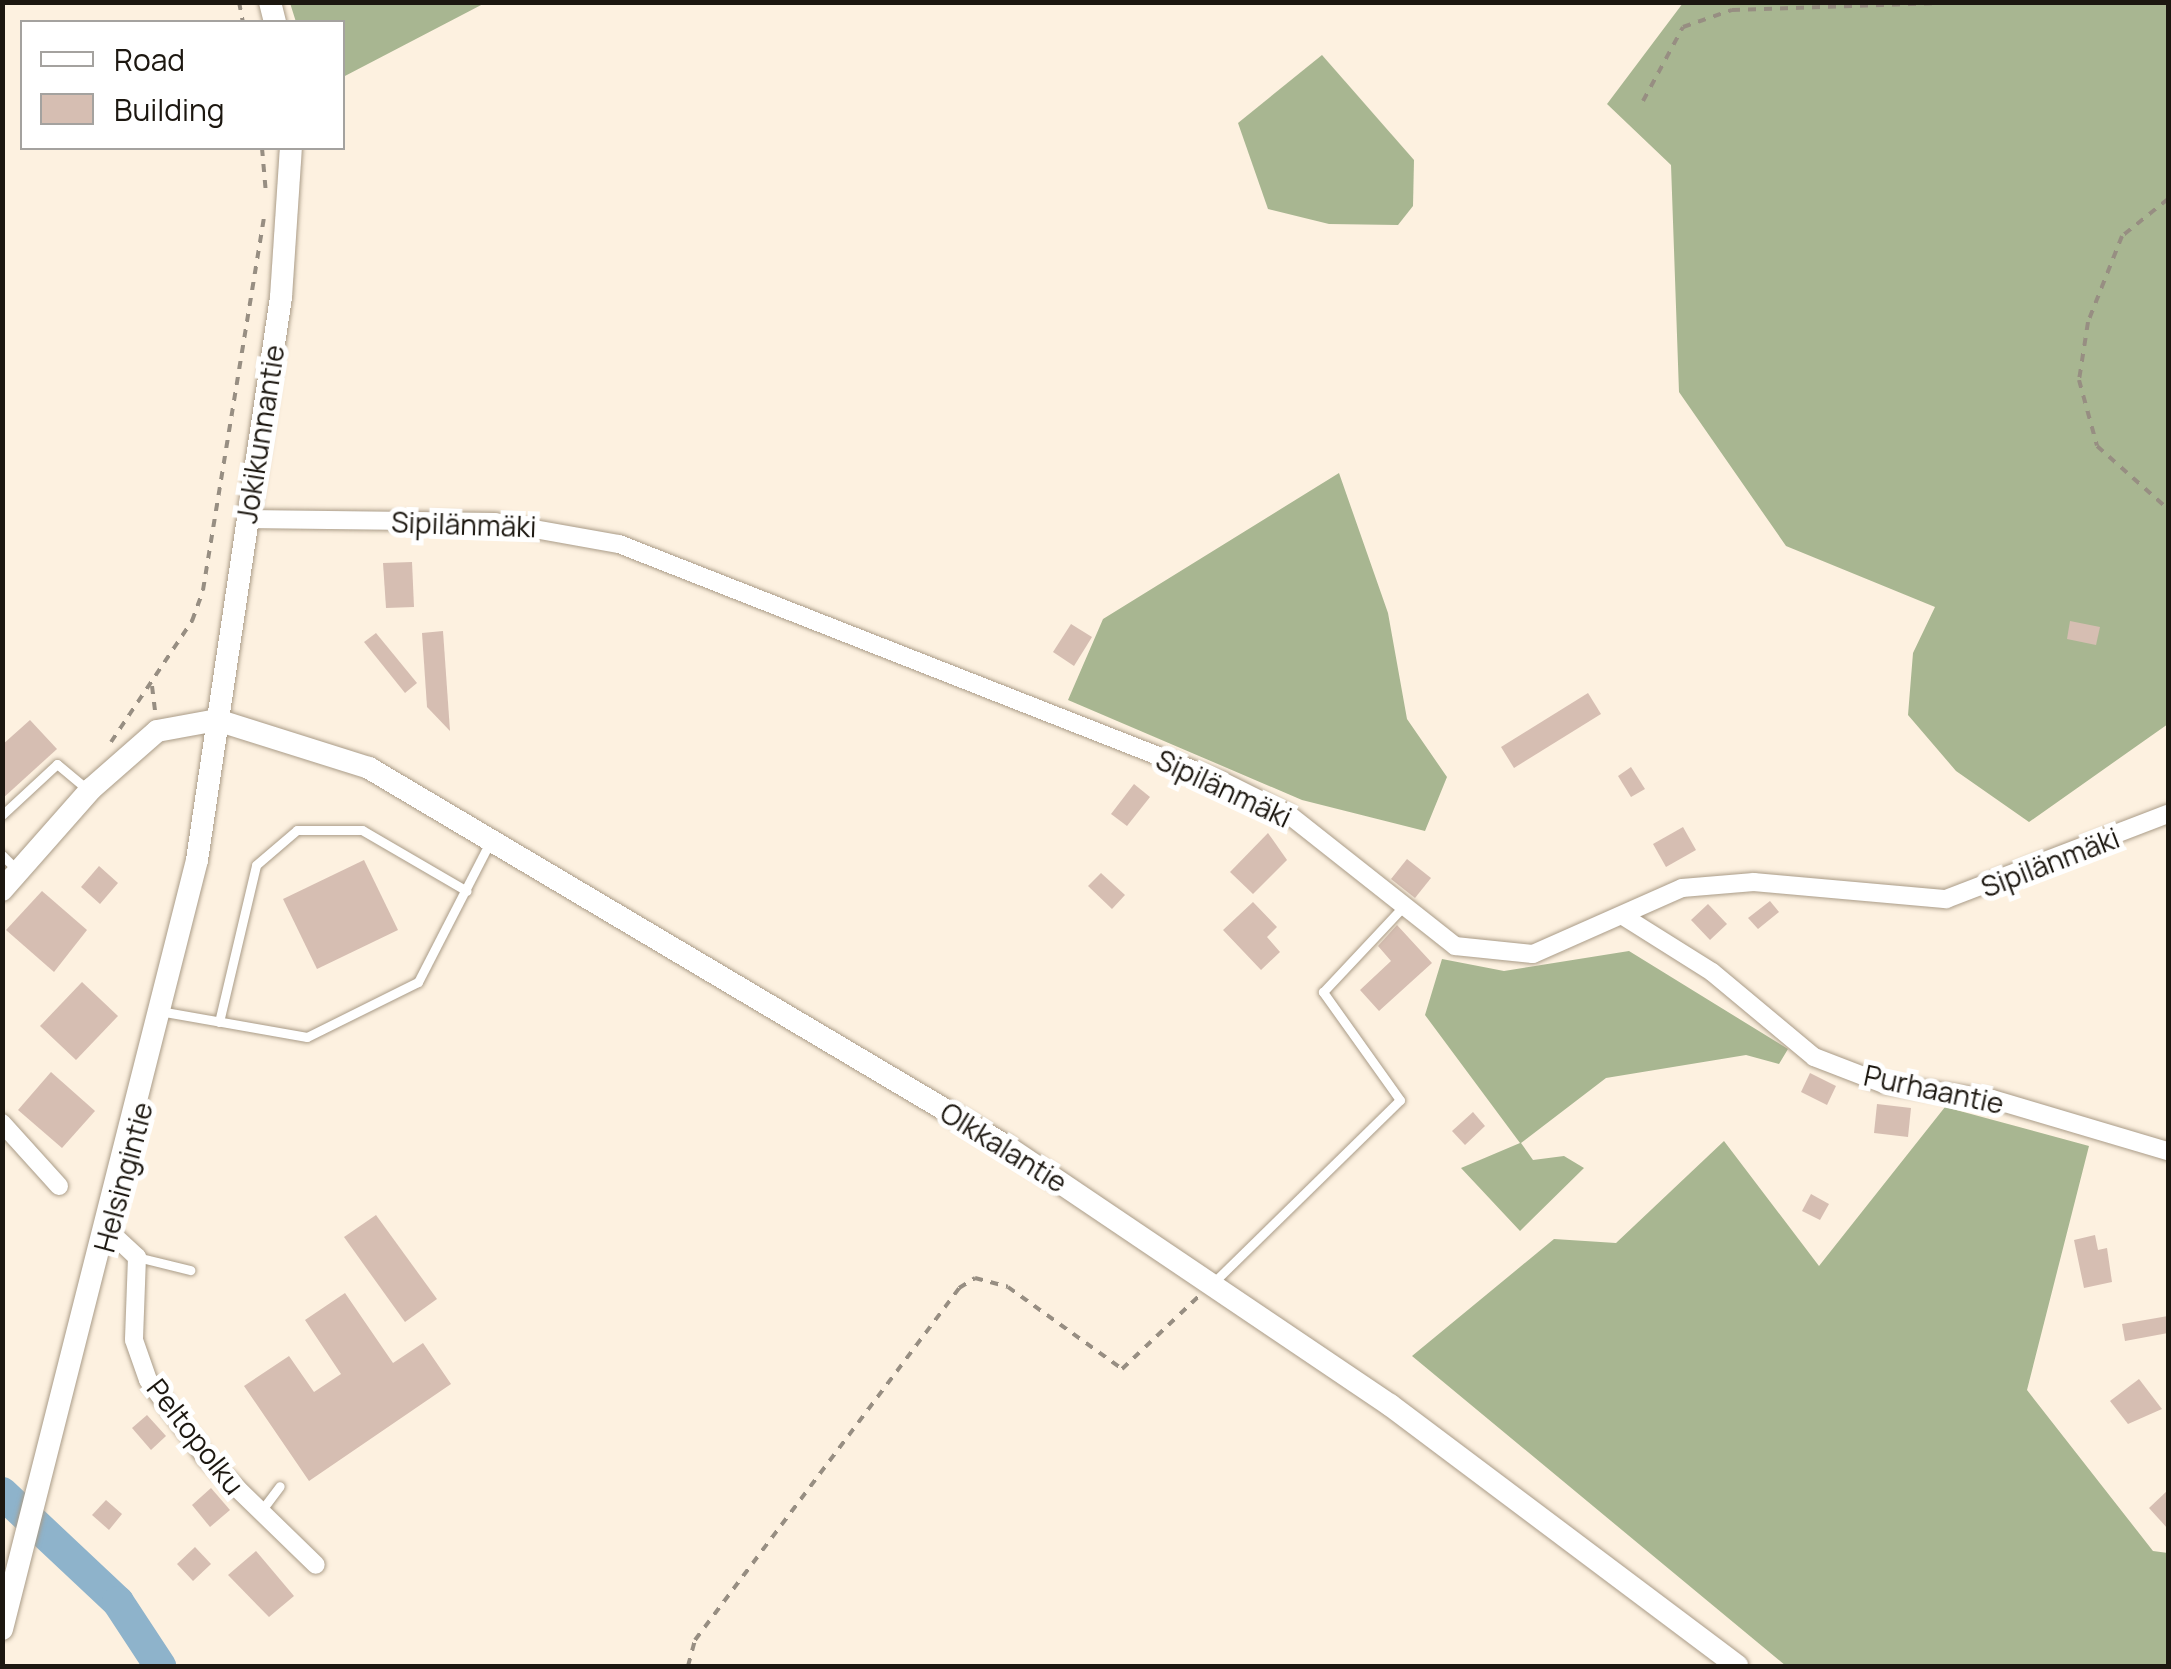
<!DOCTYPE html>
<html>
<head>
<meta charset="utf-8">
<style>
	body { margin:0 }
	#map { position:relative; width:2171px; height:1669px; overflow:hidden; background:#fdf1e0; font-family:Manrope,sans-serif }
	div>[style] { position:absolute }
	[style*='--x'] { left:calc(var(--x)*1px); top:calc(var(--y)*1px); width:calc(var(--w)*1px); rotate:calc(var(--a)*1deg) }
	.forest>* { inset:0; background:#a8b691 }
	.river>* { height:32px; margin:-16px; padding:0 16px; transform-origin:16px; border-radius:16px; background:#8eb3cb }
	.building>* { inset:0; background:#d6beb2 }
	.path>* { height:4px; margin-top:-2px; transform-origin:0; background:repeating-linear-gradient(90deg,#978e82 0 8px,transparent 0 16px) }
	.roads { filter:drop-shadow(0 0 2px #aa9c88) drop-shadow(0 0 2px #aa9c88) }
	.service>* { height:9px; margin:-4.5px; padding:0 4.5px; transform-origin:4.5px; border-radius:4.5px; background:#fff }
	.minor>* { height:18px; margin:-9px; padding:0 9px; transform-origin:9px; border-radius:9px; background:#fff }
	.tertiary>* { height:22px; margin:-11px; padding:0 11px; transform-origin:11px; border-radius:11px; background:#fff }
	span { translate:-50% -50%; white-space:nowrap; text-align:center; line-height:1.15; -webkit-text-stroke:10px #fff; paint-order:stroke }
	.street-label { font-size:28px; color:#1c1710 }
	.frame { position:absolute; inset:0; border:5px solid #1c1710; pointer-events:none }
	.legend { position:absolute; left:20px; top:20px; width:325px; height:130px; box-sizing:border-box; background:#fff; border:2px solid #a4a29f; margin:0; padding:12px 18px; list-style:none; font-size:30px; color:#1c1710 }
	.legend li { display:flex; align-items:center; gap:20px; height:50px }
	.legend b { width:50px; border:2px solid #a4a29f }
</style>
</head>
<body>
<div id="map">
	<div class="forest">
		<div style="clip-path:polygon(290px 3px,290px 2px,485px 3px,343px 77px,342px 22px,296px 22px)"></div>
		<div style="clip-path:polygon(1683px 3px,2168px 3px,2168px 724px,2029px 822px,1956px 771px,1908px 715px,1913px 653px,1935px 607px,1786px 546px,1679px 392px,1671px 165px,1607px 104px)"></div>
		<div style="clip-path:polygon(1322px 55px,1414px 160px,1413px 206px,1398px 225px,1329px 224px,1268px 209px,1238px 123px)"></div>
		<div style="clip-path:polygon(1339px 473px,1388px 613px,1407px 719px,1447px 777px,1425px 831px,1302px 800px,1068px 700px,1103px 619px)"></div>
		<div style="clip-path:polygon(1629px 951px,1788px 1049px,1779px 1064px,1746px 1055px,1606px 1078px,1521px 1143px,1533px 1160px,1564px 1156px,1584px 1168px,1520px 1231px,1461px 1168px,1520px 1143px,1425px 1015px,1442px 959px,1504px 971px)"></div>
		<div style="clip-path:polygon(1945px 1107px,2089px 1146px,2027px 1390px,2153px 1551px,2168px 1553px,2168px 1666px,1786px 1666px,1412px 1356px,1554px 1239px,1616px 1243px,1724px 1141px,1819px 1266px)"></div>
	</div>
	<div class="river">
		<div style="--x:2;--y:1493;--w:159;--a:43.2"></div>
		<div style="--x:118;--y:1602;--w:77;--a:56.7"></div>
	</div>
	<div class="building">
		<div style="clip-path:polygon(412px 562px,414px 607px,386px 608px,383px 563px)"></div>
		<div style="clip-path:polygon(2070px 621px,2100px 627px,2096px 645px,2067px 639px)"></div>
		<div style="clip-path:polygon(1071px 624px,1092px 637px,1074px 666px,1053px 652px)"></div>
		<div style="clip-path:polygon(443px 631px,450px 731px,427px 707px,422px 633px)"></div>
		<div style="clip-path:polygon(376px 633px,417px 683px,405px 693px,364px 642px)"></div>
		<div style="clip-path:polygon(1588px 693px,1601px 714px,1514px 768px,1501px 747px)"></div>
		<div style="clip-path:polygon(30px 720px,57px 749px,2px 799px,2px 745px)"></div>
		<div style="clip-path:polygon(1631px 767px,1645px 789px,1631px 797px,1618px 776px)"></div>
		<div style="clip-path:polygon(1134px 784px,1150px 797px,1127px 826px,1111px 814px)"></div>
		<div style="clip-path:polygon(1683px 827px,1696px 850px,1666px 867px,1653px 844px)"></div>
		<div style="clip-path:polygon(1268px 833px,1287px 860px,1253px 894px,1230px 872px)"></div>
		<div style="clip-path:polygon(1407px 859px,1431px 878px,1415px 898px,1391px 879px)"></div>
		<div style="clip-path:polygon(364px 860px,398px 930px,317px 969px,283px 899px)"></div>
		<div style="clip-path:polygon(99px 866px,118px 883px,100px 904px,81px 887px)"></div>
		<div style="clip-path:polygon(1101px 873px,1125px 895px,1112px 909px,1088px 886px)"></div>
		<div style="clip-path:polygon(42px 891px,87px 930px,54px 972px,6px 930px)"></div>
		<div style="clip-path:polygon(1770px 901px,1779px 912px,1758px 929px,1748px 918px)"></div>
		<div style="clip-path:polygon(1253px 902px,1277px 927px,1267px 937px,1280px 952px,1261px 970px,1223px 930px)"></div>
		<div style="clip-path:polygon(1708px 904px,1727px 924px,1710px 940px,1691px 920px)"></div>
		<div style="clip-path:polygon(1397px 925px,1432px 963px,1379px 1011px,1360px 990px,1391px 961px,1378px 946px)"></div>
		<div style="clip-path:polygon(82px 982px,118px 1016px,76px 1060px,40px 1026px)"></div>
		<div style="clip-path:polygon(51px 1072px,95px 1111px,62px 1148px,18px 1110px)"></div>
		<div style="clip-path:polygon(1810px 1073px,1836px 1086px,1827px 1105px,1801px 1092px)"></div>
		<div style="clip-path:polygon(1877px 1104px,1911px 1108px,1908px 1137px,1874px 1133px)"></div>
		<div style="clip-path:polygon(1473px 1112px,1485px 1126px,1465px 1145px,1452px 1131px)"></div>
		<div style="clip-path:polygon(1811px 1194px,1829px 1204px,1820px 1220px,1802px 1211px)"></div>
		<div style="clip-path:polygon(376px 1215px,437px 1299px,405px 1322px,344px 1237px)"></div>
		<div style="clip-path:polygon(2095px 1235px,2098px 1250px,2107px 1248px,2112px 1282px,2084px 1288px,2074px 1240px)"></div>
		<div style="clip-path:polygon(345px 1293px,393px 1363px,423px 1343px,451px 1384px,309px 1481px,244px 1386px,289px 1356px,314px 1392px,341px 1374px,305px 1320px)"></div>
		<div style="clip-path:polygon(2168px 1316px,2168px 1333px,2125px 1341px,2122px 1324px)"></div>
		<div style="clip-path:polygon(2139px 1379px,2162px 1409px,2128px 1424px,2110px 1401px)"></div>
		<div style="clip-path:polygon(147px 1415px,166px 1436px,151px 1450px,132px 1428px)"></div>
		<div style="clip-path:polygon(211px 1488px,230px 1510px,210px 1527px,192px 1505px)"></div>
		<div style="clip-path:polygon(2168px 1490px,2168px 1529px,2149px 1508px)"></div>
		<div style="clip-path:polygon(106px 1500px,122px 1514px,109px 1530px,92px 1515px)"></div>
		<div style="clip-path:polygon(195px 1547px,211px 1564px,193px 1581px,177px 1564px)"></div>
		<div style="clip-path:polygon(256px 1551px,294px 1596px,269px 1617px,228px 1575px)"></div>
	</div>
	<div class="path">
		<div style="--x:239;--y:2;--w:20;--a:79"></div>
		<div style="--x:1643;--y:101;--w:84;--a:-61.6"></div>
		<div style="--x:1683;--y:27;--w:52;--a:-19.1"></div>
		<div style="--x:1732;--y:10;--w:238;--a:-1.9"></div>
		<div style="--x:262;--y:148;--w:46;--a:85"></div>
		<div style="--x:2168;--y:199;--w:59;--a:141.2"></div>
		<div style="--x:2122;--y:236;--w:92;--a:111.6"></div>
		<div style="--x:2088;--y:322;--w:59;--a:98.8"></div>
		<div style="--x:2079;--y:380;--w:68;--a:74.7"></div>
		<div style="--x:2097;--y:446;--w:95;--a:41.6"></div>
		<div style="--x:152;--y:686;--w:26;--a:83"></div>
		<div style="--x:111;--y:742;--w:146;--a:-56.2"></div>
		<div style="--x:192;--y:621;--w:33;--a:-70"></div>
		<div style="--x:203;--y:590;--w:376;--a:-80.7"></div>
		<div style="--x:688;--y:1666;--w:27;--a:-75"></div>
		<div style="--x:695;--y:1640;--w:440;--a:-53.1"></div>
		<div style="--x:959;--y:1288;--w:19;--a:-32"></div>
		<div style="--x:975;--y:1278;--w:34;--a:15"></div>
		<div style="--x:1008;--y:1287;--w:140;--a:35.7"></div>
		<div style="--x:1122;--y:1369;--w:105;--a:-43.5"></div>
	</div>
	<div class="roads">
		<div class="service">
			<div style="--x:2;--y:815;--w:75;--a:-42.8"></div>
			<div style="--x:57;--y:764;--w:39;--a:40"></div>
			<div style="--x:2;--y:855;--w:23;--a:45"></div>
			<div style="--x:165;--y:1012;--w:144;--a:10"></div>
			<div style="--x:307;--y:1037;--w:124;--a:-26.4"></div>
			<div style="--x:418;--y:982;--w:160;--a:-62.8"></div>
			<div style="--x:219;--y:1022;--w:161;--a:-76.7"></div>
			<div style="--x:256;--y:865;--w:54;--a:-40.5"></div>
			<div style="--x:297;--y:830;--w:65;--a:0"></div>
			<div style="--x:362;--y:830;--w:121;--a:30.2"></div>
			<div style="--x:137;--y:1257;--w:55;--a:13.8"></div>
			<div style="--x:1214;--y:1282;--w:260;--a:-44.4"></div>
			<div style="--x:1400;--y:1100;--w:133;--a:-125.5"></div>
			<div style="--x:1323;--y:992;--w:112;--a:-46.8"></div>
			<div style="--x:261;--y:1511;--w:31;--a:-53"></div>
		</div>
		<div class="minor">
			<div style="--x:246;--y:519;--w:249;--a:0.7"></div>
			<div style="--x:495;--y:522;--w:126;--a:10.1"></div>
			<div style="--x:619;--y:544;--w:648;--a:21.46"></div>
			<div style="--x:1222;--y:781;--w:74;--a:26.6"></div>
			<div style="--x:1288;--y:814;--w:213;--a:38.3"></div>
			<div style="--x:1455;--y:946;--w:78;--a:5.9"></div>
			<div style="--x:1533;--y:954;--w:163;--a:-23.9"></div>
			<div style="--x:1682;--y:888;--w:72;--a:-4.8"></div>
			<div style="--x:1754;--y:882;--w:193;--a:5.1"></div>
			<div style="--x:1946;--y:899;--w:238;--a:-21"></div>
			<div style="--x:1623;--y:916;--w:105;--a:32.2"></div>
			<div style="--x:1712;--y:972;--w:133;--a:39.8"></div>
			<div style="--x:1814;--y:1057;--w:75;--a:21.1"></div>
			<div style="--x:1884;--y:1084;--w:109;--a:7.9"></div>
			<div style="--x:1992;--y:1099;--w:184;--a:16.5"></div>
			<div style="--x:2;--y:1123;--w:85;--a:47.9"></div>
			<div style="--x:109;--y:1231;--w:38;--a:43"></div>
			<div style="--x:137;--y:1257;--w:83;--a:92.1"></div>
			<div style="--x:134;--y:1340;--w:42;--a:70.7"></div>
			<div style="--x:148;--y:1380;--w:97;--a:53.4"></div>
			<div style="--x:206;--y:1458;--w:153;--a:44.2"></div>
		</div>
		<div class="tertiary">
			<div style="--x:270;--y:2;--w:21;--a:76"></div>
			<div style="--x:2;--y:890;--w:135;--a:-48.6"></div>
			<div style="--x:91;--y:789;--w:88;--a:-41.3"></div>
			<div style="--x:157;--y:731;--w:61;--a:-10.4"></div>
			<div style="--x:217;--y:720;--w:159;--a:17.5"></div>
			<div style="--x:369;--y:768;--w:741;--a:30.69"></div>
			<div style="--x:1006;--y:1146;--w:463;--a:34"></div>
			<div style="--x:1390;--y:1405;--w:434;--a:36.9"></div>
			<div style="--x:2;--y:1629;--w:793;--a:-75.77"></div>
			<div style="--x:197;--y:860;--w:569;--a:-81.51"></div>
			<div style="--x:281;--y:297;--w:149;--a:-86.2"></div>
		</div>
	</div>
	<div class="street-label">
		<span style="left:260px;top:434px;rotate:-81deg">Jokikunnantie</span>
		<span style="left:464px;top:524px;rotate:2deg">Sipilänmäki</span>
		<span style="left:1224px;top:788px;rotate:25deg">Sipilänmäki</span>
		<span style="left:2050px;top:862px;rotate:-21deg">Sipilänmäki</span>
		<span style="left:1934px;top:1089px;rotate:12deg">Purhaantie</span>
		<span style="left:1004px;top:1147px;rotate:32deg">Olkkalantie</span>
		<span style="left:123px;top:1177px;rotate:-75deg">Helsingintie</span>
		<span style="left:196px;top:1436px;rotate:52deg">Peltopolku</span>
	</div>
	<div class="frame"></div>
	<ul class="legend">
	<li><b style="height:12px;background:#fff"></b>Road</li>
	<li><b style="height:28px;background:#d6beb2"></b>Building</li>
	</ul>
</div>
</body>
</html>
